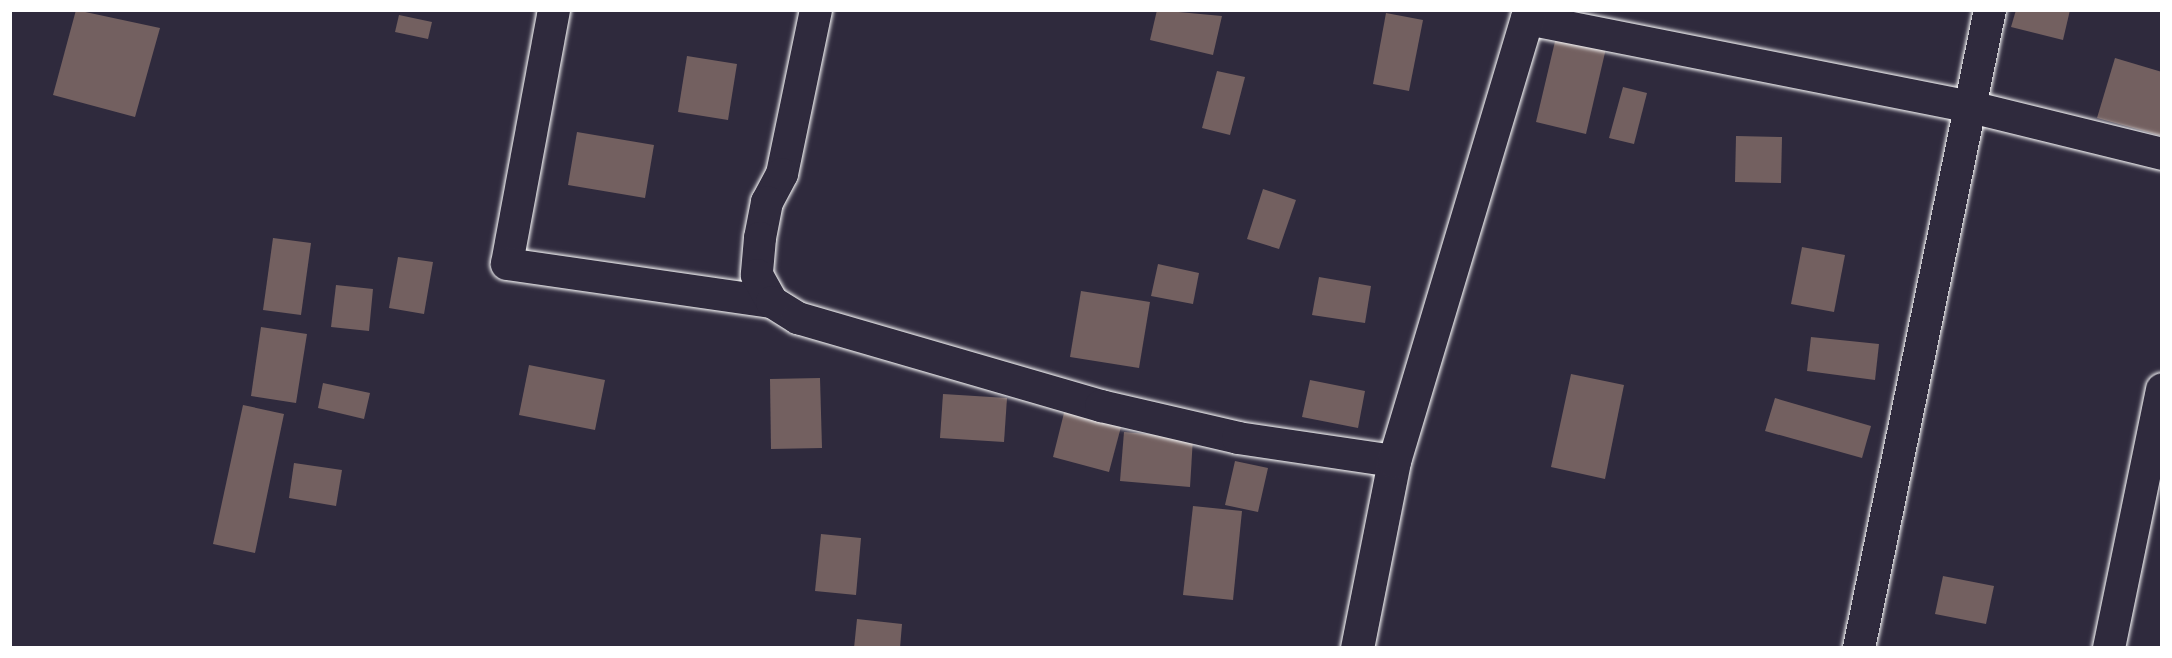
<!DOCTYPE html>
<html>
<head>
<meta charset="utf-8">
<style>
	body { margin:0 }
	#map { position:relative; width:2172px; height:658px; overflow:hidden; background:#2f2a3d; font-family:Pangolin,sans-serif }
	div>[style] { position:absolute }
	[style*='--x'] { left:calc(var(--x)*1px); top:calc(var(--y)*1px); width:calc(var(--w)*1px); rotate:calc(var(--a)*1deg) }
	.building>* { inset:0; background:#736060 }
	.roads { filter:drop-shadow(0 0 2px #fff) drop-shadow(0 0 2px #fff) }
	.street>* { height:32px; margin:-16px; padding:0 16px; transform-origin:16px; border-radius:16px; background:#2f2a3d }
	.secondary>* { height:33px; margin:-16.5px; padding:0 16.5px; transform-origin:16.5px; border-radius:16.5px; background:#2f2a3d }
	span { translate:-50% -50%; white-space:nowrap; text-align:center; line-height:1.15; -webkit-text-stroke:5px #2f2a3d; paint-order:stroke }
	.frame { position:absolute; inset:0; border:12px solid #fff; pointer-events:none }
</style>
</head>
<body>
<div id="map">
	<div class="building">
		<div style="clip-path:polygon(76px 10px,160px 28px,135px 117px,53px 95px)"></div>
		<div style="clip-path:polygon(1157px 10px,1222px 16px,1213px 55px,1150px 40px)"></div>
		<div style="clip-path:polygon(2016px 10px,2070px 10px,2063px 40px,2011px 27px)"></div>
		<div style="clip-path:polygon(1386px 13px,1423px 20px,1409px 91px,1373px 84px)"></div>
		<div style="clip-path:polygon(399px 15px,432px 22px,428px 39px,395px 32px)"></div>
		<div style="clip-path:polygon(1557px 33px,1607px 44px,1586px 134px,1536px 122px)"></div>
		<div style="clip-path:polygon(687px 56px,737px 64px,728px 120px,678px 112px)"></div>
		<div style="clip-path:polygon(2115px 58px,2162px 72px,2162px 136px,2097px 118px)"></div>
		<div style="clip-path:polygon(1217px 71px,1245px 77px,1230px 135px,1202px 128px)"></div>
		<div style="clip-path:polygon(1623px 87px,1647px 93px,1634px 144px,1609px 138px)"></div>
		<div style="clip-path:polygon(577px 132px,654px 145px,645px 198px,568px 185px)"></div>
		<div style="clip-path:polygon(1736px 136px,1782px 137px,1781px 183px,1735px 182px)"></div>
		<div style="clip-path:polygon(1263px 189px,1296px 200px,1279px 249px,1247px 239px)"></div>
		<div style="clip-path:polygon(273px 238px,311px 243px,301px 315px,263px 310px)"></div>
		<div style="clip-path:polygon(1802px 247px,1845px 255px,1834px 312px,1791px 304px)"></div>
		<div style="clip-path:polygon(398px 257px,433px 262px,424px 314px,389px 308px)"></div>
		<div style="clip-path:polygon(1158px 264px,1199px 273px,1193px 304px,1151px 296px)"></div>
		<div style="clip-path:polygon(1319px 277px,1371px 286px,1365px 323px,1312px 315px)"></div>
		<div style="clip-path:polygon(336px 285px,373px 289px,369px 331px,331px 327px)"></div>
		<div style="clip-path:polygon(1081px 291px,1150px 302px,1139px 368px,1070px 357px)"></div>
		<div style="clip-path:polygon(261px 327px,307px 334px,296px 403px,251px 396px)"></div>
		<div style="clip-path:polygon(1811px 337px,1879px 344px,1875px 380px,1807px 371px)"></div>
		<div style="clip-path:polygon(529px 365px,605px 380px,595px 430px,519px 415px)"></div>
		<div style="clip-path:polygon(1571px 374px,1624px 385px,1605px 479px,1551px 467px)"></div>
		<div style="clip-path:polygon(820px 378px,822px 448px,771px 449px,770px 379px)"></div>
		<div style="clip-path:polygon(1310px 380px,1365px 391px,1358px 428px,1302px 417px)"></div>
		<div style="clip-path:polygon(323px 383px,370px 393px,364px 419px,318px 408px)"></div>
		<div style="clip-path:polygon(943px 394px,1007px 398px,1004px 442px,940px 438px)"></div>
		<div style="clip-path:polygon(1775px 398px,1871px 426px,1862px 458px,1765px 431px)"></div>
		<div style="clip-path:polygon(243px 405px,284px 414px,255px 553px,213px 544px)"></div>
		<div style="clip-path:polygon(1065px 409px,1122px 423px,1109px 472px,1053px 457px)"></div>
		<div style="clip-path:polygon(1124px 432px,1193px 438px,1190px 487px,1120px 481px)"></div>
		<div style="clip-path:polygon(1235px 461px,1268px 468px,1258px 512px,1225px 505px)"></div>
		<div style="clip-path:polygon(294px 463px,342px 470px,336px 506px,289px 498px)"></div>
		<div style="clip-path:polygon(1193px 506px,1242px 511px,1233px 600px,1183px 595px)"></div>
		<div style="clip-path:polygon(821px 534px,861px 538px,856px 595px,815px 591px)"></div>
		<div style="clip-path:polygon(1943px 576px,1994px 586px,1986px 624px,1935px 614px)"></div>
		<div style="clip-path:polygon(857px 619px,902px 624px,900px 648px,854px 648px)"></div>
	</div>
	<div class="roads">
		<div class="street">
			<div style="--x:554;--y:10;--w:258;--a:100.5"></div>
			<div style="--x:507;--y:264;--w:268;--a:8.2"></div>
			<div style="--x:816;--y:10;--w:167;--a:101.7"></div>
			<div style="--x:782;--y:174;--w:32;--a:118"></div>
			<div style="--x:767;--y:202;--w:37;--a:101"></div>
			<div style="--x:760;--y:238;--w:37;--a:95"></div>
			<div style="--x:757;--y:275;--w:31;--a:61"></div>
			<div style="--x:772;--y:302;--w:31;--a:32"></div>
			<div style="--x:798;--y:318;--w:316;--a:16.2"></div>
			<div style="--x:1101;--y:406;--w:141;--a:13.1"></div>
			<div style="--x:1238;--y:438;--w:158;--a:8.4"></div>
			<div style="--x:1527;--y:19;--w:453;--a:11.2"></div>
			<div style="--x:1971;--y:107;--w:197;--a:13.8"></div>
			<div style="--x:1859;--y:648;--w:651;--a:-78.4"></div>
			<div style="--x:2109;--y:648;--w:264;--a:-78.4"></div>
		</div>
		<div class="secondary">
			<div style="--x:1357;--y:648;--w:191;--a:-78.8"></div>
			<div style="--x:1394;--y:461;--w:471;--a:-73.3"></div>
		</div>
	</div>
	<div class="frame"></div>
</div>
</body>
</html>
